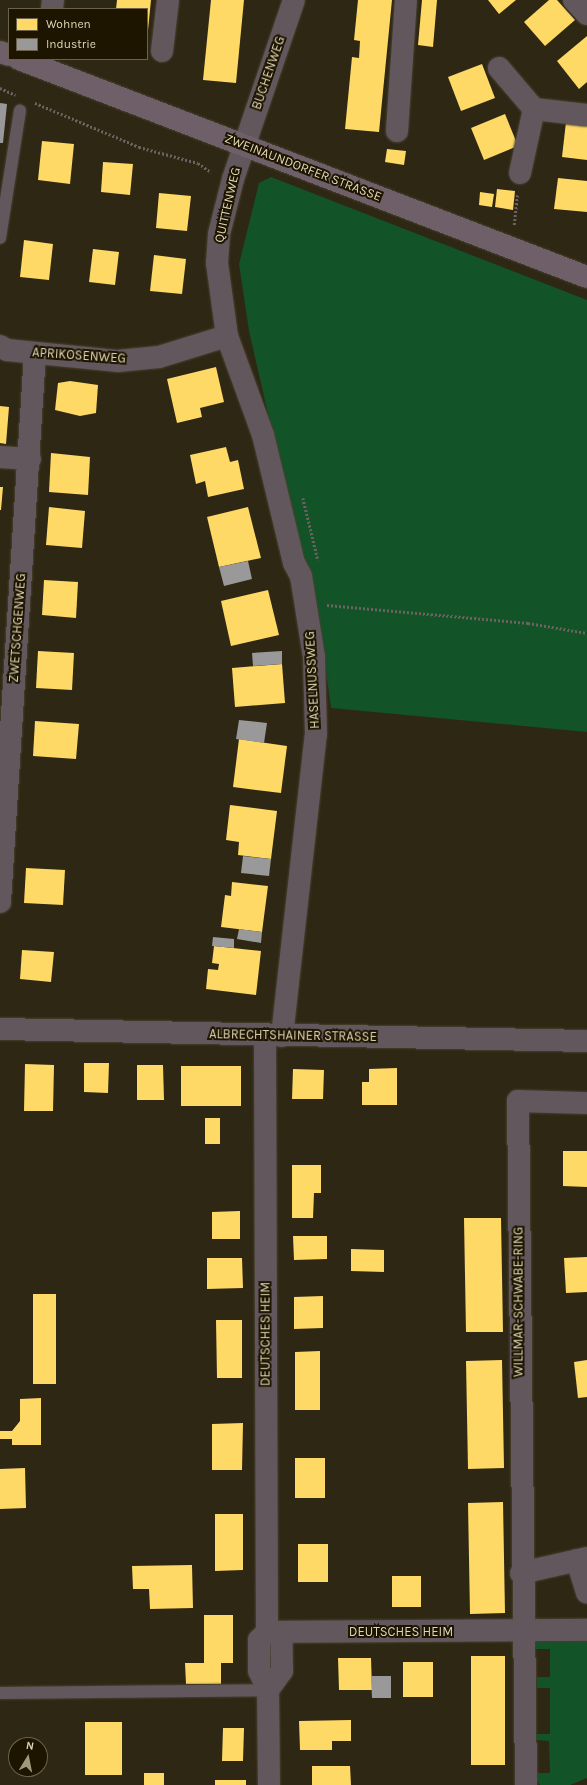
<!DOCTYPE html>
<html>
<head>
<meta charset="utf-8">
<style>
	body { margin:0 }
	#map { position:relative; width:587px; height:1785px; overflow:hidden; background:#2e2714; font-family:Karla,sans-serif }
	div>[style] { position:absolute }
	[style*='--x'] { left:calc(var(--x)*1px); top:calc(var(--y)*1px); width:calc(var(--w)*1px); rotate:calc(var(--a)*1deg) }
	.green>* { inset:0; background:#125328 }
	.homes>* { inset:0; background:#ffd966 }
	.industry>* { inset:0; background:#999 }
	.path>* { height:2.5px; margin-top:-1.25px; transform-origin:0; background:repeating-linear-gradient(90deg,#6c6262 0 2px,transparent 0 4px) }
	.roads { filter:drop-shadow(0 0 1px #484230) drop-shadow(0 0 1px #484230) }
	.lane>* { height:12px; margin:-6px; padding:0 6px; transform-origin:6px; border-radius:6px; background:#63575e }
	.street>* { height:22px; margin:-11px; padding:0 11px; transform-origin:11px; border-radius:11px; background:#63575e }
	.secondary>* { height:22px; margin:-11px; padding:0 11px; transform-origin:11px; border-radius:11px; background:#6f5f69 }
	span { translate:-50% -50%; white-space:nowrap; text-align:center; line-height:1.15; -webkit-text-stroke:4px #1d1500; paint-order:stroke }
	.street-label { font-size:13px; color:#e0d5b6 }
	.legend { position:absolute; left:8px; top:8px; width:140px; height:52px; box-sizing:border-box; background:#1d1500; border:1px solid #6b6249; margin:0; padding:5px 7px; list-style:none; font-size:12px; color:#e0d5b6 }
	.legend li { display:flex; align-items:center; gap:8px; height:20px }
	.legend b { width:20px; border:1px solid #6b6249 }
	.north { position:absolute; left:8px; top:1737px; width:40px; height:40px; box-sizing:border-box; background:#1d1500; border:1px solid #6b6249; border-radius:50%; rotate:10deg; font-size:11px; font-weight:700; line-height:16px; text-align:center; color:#e0d5b6 }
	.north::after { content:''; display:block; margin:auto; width:14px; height:18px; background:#a2987d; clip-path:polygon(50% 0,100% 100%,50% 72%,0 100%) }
</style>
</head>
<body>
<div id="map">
	<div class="green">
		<div style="clip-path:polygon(271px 177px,587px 300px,587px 732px,331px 708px,319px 619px,309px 570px,302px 562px,249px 331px,239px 264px,259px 183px)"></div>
		<div style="clip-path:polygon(587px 1641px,587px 1778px,570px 1785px,540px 1785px,533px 1773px,550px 1773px,549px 1741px,536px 1740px,536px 1734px,550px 1734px,550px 1688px,537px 1688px,537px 1677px,550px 1677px,550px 1649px,533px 1649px,533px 1642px)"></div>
	</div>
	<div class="homes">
		<div style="clip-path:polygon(117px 0,151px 0,148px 30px,147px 9px,116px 9px)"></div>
		<div style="clip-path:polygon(211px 0,244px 0,236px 83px,203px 80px)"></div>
		<div style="clip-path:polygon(358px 0,392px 0,379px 132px,345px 129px,352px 57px,359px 58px,360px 41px,354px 40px)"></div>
		<div style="clip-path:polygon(422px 0,437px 0,433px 47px,418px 45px)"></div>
		<div style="clip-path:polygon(488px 0,516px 0,499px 14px)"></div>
		<div style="clip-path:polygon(549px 0,557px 0,575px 20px,545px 46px,524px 22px)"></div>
		<div style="clip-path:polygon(587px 36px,587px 82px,579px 89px,557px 61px)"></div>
		<div style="clip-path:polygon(482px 64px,495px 98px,461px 111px,448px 77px)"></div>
		<div style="clip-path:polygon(505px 114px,518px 146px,484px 160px,471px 128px)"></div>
		<div style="clip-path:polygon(566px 122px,587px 125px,587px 160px,562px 157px)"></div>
		<div style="clip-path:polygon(42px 141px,74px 144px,70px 184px,38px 180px)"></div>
		<div style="clip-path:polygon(387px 149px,406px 151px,404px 165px,385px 162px)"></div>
		<div style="clip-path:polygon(103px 162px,133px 164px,130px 195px,101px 192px)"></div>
		<div style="clip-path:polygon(558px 178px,587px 181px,587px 212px,554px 209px)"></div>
		<div style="clip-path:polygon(497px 189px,515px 191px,513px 210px,495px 207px)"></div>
		<div style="clip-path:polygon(480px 192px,494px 194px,492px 207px,479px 205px)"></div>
		<div style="clip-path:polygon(159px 193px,191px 196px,187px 231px,156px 228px)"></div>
		<div style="clip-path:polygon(24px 240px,53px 244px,49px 280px,20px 277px)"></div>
		<div style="clip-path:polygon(93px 249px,119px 252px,115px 285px,89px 282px)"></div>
		<div style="clip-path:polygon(154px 255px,186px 259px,182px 294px,150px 291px)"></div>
		<div style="clip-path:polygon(216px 367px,224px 402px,200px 408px,202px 417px,177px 423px,167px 379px)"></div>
		<div style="clip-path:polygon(70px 381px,98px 385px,96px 413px,80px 416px,55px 410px,58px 383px)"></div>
		<div style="clip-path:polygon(0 406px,9px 407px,6px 444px,0 443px)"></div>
		<div style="clip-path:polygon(226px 447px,230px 462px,238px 460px,244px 489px,208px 497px,205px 481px,196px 484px,190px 455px)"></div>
		<div style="clip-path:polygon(51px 453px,90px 457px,88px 495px,49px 492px)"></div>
		<div style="clip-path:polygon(0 487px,3px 487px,1px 510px,0 510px)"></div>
		<div style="clip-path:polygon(49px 507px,85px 511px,82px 548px,46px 545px)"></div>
		<div style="clip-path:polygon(248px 507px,261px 558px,219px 567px,207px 517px)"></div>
		<div style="clip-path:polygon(44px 580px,78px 582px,76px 618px,42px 615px)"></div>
		<div style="clip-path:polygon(268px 590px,279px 635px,231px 646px,221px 601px)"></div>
		<div style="clip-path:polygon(38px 651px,74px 653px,72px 690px,36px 688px)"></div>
		<div style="clip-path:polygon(282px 664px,285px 703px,235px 707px,232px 668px)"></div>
		<div style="clip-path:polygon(35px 721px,79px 724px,76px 759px,33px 756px)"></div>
		<div style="clip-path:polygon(239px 739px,287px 746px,281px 793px,233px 787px)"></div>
		<div style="clip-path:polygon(230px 805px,277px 811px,271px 859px,238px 855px,239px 842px,226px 840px)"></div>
		<div style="clip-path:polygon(26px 868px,65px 870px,63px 905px,24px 903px)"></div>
		<div style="clip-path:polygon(232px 882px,268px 886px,262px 932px,221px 927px,225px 895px,231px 896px)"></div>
		<div style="clip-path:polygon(214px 946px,261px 951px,256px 995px,206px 989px,208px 969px,218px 970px,219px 964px,212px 963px)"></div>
		<div style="clip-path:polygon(22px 950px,54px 952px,51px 982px,20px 979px)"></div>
		<div style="clip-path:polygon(84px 1063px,109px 1063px,108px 1093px,84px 1092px)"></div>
		<div style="clip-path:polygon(25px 1064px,54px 1065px,53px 1111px,24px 1111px)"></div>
		<div style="clip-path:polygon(137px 1065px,163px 1065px,164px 1100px,137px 1100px)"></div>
		<div style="clip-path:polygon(181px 1066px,241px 1066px,241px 1106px,181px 1106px)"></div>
		<div style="clip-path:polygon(397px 1068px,397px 1105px,362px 1105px,362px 1082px,369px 1082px,369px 1069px)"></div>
		<div style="clip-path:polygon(293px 1069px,324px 1070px,323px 1099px,292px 1099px)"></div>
		<div style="clip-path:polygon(205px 1118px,220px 1118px,220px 1144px,205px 1144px)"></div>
		<div style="clip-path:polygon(563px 1151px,587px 1151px,587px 1187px,563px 1186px)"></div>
		<div style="clip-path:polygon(292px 1165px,321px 1165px,321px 1193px,314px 1193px,313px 1218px,292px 1218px)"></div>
		<div style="clip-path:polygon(240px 1211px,240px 1239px,212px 1239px,212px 1212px)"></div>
		<div style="clip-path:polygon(464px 1218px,501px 1218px,503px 1332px,466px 1332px)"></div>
		<div style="clip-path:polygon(293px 1236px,327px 1236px,327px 1259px,294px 1260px)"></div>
		<div style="clip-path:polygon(351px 1249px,384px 1250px,384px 1272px,351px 1271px)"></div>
		<div style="clip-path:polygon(587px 1257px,587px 1292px,566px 1293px,564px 1258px)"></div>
		<div style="clip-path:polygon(207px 1258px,242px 1258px,243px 1288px,207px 1289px)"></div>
		<div style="clip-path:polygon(33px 1294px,56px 1294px,56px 1384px,33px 1384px)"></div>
		<div style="clip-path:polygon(323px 1296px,323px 1328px,294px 1329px,294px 1297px)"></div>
		<div style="clip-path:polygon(216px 1320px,242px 1320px,242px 1378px,217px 1378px)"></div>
		<div style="clip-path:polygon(320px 1351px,320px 1410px,295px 1410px,295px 1352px)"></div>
		<div style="clip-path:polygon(502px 1360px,504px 1468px,468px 1469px,466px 1361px)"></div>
		<div style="clip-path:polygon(587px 1360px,587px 1397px,578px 1398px,574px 1362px)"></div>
		<div style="clip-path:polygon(41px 1398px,41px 1445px,12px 1445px,12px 1439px,0 1439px,0 1431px,12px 1431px,20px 1421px,20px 1399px)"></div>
		<div style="clip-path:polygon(243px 1423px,242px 1470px,212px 1470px,212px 1424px)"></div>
		<div style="clip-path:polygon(295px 1458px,325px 1458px,325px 1498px,295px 1498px)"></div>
		<div style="clip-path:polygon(25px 1468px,26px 1508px,0 1509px,0 1469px)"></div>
		<div style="clip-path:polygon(503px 1502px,505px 1613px,470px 1614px,468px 1503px)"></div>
		<div style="clip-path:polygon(215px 1514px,243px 1514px,243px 1570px,215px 1571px)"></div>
		<div style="clip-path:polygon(298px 1544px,328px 1544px,328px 1582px,298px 1582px)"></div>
		<div style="clip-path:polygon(192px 1565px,193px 1608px,150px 1609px,149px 1589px,133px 1589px,132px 1566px)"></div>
		<div style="clip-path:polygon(392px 1576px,421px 1576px,421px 1607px,392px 1607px)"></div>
		<div style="clip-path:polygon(204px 1615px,233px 1615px,233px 1663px,221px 1663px,221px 1684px,186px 1684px,185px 1663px,204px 1663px)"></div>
		<div style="clip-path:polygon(471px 1656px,505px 1656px,505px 1765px,471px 1765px)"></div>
		<div style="clip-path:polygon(338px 1658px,371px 1658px,372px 1690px,339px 1690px)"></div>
		<div style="clip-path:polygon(403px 1662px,433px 1662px,433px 1697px,403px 1697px)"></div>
		<div style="clip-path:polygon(351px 1720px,351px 1741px,332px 1741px,332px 1750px,300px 1750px,299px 1721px)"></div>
		<div style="clip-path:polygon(85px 1722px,122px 1722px,122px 1775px,85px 1775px)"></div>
		<div style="clip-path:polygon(223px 1728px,244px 1728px,243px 1761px,222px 1761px)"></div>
		<div style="clip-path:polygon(312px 1766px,350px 1766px,351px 1785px,312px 1785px)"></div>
		<div style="clip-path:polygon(144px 1773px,164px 1773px,164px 1785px,144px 1785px)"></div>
		<div style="clip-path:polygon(215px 1780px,246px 1780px,246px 1785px,215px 1785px)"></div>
	</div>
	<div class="industry">
		<div style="clip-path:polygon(0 103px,7px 104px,3px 143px,0 143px)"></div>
		<div style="clip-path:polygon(248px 561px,252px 579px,224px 586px,219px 567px)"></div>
		<div style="clip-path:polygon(282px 651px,282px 664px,253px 666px,252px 653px)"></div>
		<div style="clip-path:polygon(239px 720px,267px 723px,264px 743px,236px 739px)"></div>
		<div style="clip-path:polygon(243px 856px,271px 859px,269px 876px,241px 873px)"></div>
		<div style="clip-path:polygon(239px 929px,262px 932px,261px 943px,237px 939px)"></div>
		<div style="clip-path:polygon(213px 937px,234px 939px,234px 948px,212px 946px)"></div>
		<div style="clip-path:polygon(371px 1676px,391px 1676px,391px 1698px,372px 1698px)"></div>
	</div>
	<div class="path">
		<div style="--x:0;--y:88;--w:17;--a:24"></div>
		<div style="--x:35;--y:103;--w:113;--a:22.9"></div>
		<div style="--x:139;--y:147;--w:61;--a:15.2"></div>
		<div style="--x:198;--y:163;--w:16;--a:35"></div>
		<div style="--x:514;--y:225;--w:30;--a:-84"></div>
		<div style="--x:303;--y:498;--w:64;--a:76.4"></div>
		<div style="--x:327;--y:605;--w:202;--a:5.1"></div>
		<div style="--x:528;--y:623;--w:60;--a:9.6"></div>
	</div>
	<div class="roads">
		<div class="lane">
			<div style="--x:0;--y:238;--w:129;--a:-81.1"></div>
			<div style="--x:0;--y:1693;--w:268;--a:-0.6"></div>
		</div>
		<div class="street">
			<div style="--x:574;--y:0;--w:19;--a:47"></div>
			<div style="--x:52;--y:9;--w:9;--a:-84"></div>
			<div style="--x:162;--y:51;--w:51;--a:-83.3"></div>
			<div style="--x:499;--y:68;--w:54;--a:49.5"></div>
			<div style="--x:534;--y:109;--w:53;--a:6.5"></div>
			<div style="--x:397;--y:131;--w:131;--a:-86.1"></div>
			<div style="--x:520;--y:173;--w:66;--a:-77.7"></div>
			<div style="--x:0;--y:346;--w:8;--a:30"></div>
			<div style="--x:7;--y:350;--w:112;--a:5.7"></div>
			<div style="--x:118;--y:361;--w:41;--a:-5.6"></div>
			<div style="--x:159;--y:357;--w:71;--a:-17.2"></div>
			<div style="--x:0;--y:457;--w:30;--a:4"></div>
			<div style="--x:0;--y:902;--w:550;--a:-86.35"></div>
			<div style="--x:0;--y:1029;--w:587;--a:1.17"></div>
			<div style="--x:265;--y:1036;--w:596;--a:89.81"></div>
			<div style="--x:282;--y:1036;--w:304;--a:-83.6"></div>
			<div style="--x:316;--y:734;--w:77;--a:-91.5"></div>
			<div style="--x:314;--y:657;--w:82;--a:-99.1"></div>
			<div style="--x:301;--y:576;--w:15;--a:-118"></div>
			<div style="--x:294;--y:563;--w:132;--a:-103.6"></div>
			<div style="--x:263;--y:435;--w:105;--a:-110"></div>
			<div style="--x:227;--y:336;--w:74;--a:-97.8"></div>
			<div style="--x:217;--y:263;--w:29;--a:-86"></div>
			<div style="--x:219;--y:234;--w:57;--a:-75.7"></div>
			<div style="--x:233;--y:179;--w:189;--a:-71.2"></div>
			<div style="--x:577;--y:1560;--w:34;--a:73"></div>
			<div style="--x:521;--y:1573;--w:68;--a:-12.8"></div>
			<div style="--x:268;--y:1690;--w:24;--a:-54"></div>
			<div style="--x:282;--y:1671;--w:39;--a:-91"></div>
			<div style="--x:269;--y:1785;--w:95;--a:-90.6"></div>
			<div style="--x:268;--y:1690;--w:21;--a:-115"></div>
			<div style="--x:259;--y:1671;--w:31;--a:-90"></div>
			<div style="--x:259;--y:1640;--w:11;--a:-45"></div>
			<div style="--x:267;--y:1632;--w:320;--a:-0.4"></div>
			<div style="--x:526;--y:1785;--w:684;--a:-90.67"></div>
			<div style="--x:518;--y:1101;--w:69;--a:1.7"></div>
		</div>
		<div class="secondary">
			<div style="--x:0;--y:52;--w:9;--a:18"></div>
			<div style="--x:19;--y:59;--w:608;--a:21"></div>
		</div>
	</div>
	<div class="street-label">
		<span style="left:269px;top:73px;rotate:-71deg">BUCHENWEG</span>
		<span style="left:303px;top:168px;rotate:21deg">ZWEINAUNDORFER STRASSE</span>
		<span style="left:228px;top:205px;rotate:-77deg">QUITTENWEG</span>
		<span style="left:79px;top:356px;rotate:4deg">APRIKOSENWEG</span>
		<span style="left:18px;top:628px;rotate:-86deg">ZWETSCHGENWEG</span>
		<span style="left:313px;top:680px;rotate:-93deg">HASELNUSSWEG</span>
		<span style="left:293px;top:1036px;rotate:1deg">ALBRECHTSHAINER STRASSE</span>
		<span style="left:519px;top:1302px;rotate:-90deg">WILLMAR-SCHWABE-RING</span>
		<span style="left:266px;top:1334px;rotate:-90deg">DEUTSCHES HEIM</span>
		<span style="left:401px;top:1632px">DEUTSCHES HEIM</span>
	</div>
	<ul class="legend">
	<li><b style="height:11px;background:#ffd966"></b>Wohnen</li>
	<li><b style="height:11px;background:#999"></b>Industrie</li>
	</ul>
	<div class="north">N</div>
</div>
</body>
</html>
